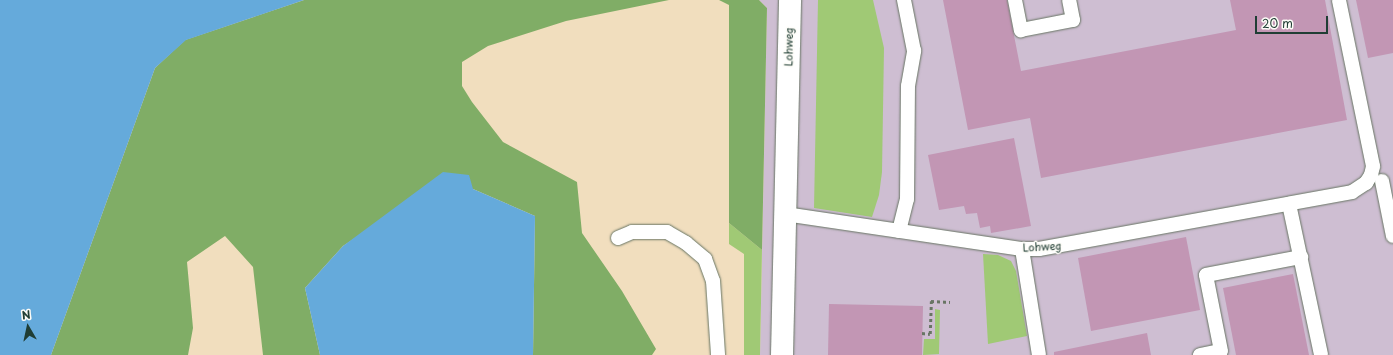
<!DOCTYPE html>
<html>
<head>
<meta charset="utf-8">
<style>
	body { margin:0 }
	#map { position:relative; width:1393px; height:355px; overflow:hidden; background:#f1debe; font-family:"Playpen Sans",sans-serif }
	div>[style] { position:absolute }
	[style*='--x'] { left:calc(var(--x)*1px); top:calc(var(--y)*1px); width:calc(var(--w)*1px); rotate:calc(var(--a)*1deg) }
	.industrial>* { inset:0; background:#cebed2 }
	.green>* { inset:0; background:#a0c975 }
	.forest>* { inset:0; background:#80ad66 }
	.water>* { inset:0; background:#65aadb }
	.building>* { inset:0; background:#c296b4 }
	.path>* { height:2.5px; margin-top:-1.25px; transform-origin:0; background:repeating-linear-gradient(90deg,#687564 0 3px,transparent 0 6px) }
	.roads { filter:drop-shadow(0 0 1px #687564) drop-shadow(0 0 1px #687564) }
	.lane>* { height:14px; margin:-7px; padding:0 7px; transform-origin:7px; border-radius:7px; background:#fff }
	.street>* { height:22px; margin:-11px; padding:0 11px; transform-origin:11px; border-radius:11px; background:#fff }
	span { translate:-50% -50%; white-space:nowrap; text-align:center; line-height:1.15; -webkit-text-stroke:3px #fdfcf7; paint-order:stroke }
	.street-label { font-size:11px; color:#1f3d34 }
	.north { position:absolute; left:8px; top:307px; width:40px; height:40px; -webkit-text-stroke:3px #fdfcf7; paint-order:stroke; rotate:351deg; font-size:11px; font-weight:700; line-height:16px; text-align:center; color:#1f3d34 }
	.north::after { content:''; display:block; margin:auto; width:14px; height:18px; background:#1f3d34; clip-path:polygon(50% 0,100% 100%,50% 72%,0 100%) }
	.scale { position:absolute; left:1255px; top:16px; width:73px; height:18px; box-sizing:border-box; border:2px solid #1f3d34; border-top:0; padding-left:5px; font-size:12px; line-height:14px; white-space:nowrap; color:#1f3d34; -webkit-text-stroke:3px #fdfcf7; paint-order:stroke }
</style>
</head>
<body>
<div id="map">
	<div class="industrial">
		<div style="clip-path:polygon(759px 0,1393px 0,1393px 355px,760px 355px,767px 8px)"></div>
	</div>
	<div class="green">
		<div style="clip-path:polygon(818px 0,873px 0,884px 48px,882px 172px,879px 195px,872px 217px,814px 208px)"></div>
		<div style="clip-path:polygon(729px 223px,762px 250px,760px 355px,744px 355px,744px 254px,729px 244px)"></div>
		<div style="clip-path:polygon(983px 254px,998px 255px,1011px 261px,1016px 271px,1027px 336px,988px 344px)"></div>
		<div style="clip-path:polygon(935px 309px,940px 310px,939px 354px,923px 355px,924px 339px,935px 339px)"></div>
	</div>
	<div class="forest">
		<div style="clip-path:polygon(304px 0,669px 0,566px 21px,488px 46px,462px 62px,462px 86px,472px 102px,503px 142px,577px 182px,582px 233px,622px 291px,656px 349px,652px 355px,533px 355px,535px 216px,473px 189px,385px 218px,343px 246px,305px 288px,320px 355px,263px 355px,253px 267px,225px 236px,187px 262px,193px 328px,188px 355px,51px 355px,155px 68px,185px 40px)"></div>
		<div style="clip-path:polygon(719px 0,759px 0,767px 8px,762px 250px,729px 223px,729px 5px)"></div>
	</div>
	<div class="water">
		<div style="clip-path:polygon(0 0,304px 0,186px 40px,155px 68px,51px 355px,0 355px)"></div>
		<div style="clip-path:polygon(443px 172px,469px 175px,473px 189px,535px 216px,533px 355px,320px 355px,305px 288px,343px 246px)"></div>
	</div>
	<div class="building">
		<div style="clip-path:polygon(943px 0,1007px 0,1021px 71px,1236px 30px,1230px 0,1325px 0,1347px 120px,1041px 178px,1030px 118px,968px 130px)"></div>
		<div style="clip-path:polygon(1356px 0,1393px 0,1393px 53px,1368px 58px)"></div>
		<div style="clip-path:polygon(1014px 138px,1031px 226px,991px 233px,990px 226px,980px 228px,977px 213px,966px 214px,964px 206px,939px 210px,928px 155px)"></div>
		<div style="clip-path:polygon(1186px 237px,1200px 310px,1091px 331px,1078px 258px)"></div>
		<div style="clip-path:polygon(1293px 274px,1309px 355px,1236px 355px,1223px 288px)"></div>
		<div style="clip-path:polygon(829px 304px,923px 306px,922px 355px,828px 355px)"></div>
		<div style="clip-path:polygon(1147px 333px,1151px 355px,1054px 355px,1054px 352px)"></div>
	</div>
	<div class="path">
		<div style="--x:922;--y:333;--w:8;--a:7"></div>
		<div style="--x:930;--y:334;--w:33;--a:-88"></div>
		<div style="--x:931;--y:301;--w:19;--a:3"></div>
	</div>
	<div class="roads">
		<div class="lane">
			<div style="--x:1015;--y:0;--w:31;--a:79"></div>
			<div style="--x:1021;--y:30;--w:53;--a:-10.9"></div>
			<div style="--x:1073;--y:20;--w:20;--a:-101"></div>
			<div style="--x:1382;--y:181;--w:56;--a:78.7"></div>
			<div style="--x:1289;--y:204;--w:154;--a:78"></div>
			<div style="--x:785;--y:214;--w:240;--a:8.4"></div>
			<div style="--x:1022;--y:249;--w:17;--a:0"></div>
			<div style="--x:1039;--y:249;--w:318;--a:-10.3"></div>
			<div style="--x:1352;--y:192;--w:17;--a:-33"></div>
			<div style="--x:1366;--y:183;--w:9;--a:-58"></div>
			<div style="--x:1371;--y:175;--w:9;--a:-77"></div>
			<div style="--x:1373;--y:166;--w:169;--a:-101.6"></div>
			<div style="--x:899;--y:231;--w:33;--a:-76"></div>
			<div style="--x:907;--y:199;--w:113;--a:-89.5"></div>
			<div style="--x:908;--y:86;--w:36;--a:-80"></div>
			<div style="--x:914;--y:51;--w:52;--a:-101.1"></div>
			<div style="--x:618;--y:238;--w:15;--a:-23"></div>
			<div style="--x:632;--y:232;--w:35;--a:0"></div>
			<div style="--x:667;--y:232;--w:22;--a:30"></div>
			<div style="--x:686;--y:243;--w:25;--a:40"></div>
			<div style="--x:705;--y:259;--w:23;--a:70"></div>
			<div style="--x:713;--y:281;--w:74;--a:86.1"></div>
			<div style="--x:1022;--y:249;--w:107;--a:80.9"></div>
			<div style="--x:1200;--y:355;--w:21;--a:-11"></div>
			<div style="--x:1221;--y:351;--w:77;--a:-101.2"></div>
			<div style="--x:1206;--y:275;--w:97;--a:-10.7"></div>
		</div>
		<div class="street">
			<div style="--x:782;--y:355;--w:355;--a:-88.7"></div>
		</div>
	</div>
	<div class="street-label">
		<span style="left:789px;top:47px;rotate:-89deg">Lohweg</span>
		<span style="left:1042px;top:247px;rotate:-3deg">Lohweg</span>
	</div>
	<div class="north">N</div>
	<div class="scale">20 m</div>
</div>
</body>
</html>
